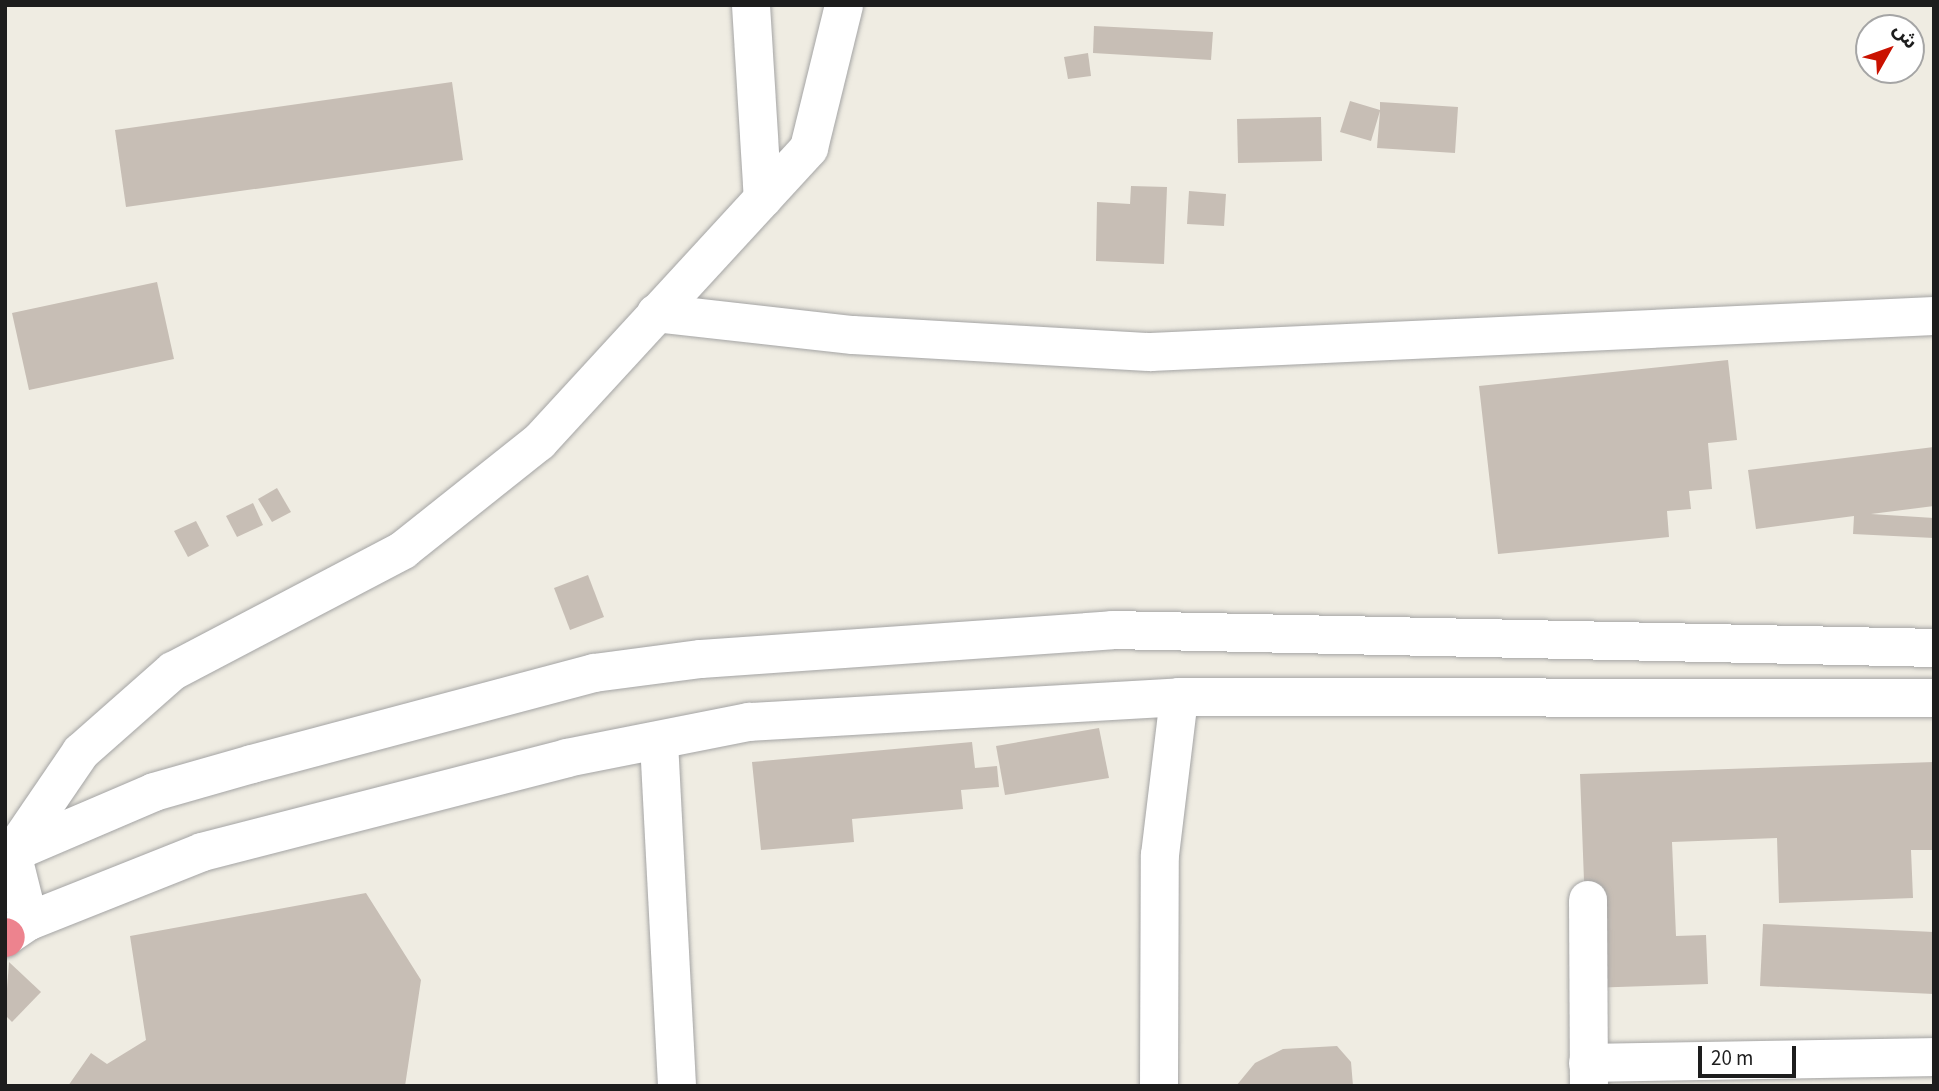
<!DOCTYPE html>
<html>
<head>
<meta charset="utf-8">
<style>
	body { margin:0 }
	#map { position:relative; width:1939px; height:1091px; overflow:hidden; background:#efece2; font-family:"Source Sans 3","Noto Sans Arabic",sans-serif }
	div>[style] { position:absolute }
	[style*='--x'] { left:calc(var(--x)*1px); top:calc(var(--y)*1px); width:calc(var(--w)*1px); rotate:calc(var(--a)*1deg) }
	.building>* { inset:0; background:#c7beb5 }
	.roads { filter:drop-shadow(0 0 2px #a4a4a4) drop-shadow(0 0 2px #a4a4a4) }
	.street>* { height:38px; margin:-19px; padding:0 19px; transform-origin:19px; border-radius:19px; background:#fff }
	.highway>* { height:38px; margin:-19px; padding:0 19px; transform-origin:19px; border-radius:19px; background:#ed838e }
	span { translate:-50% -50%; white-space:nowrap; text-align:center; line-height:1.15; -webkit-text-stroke:5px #fff; paint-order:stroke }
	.frame { position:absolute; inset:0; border:7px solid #1d1d1d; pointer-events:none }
	.north { position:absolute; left:1855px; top:14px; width:70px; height:70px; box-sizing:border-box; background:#fff; border:2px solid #a5a5a5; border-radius:50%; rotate:50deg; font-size:19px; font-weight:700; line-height:28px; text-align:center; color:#1d1d1d }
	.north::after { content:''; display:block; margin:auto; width:24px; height:32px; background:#ca1200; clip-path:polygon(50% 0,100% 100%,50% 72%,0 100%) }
	.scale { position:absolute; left:1698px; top:1046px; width:98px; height:32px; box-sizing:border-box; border:4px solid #1d1d1d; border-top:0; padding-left:9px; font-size:21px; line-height:24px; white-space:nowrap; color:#1d1d1d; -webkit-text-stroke:5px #fff; paint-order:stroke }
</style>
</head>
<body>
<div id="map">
	<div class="building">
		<div style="clip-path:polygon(1094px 26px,1213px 32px,1211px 60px,1093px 53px)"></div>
		<div style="clip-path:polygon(1088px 53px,1091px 76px,1068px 79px,1064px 57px)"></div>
		<div style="clip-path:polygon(452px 82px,463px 160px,126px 207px,115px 130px)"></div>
		<div style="clip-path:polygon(1350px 101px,1380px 110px,1380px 102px,1458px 107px,1455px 153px,1377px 148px,1380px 111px,1371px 141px,1340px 132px)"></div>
		<div style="clip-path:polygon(1321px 117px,1322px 161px,1238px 163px,1237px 119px)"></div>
		<div style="clip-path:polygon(1131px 186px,1167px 187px,1164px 264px,1096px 261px,1097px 202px,1130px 204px)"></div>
		<div style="clip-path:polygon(1189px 191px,1226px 194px,1224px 226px,1187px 224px)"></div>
		<div style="clip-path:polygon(157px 282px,174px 359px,29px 390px,12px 313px)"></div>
		<div style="clip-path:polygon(1728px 360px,1737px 440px,1708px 443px,1712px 489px,1689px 491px,1691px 509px,1667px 511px,1669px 537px,1498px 554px,1479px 386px)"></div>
		<div style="clip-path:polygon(1934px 447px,1934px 506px,1871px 514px,1934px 518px,1934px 538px,1853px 534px,1854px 516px,1756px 529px,1748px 470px)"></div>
		<div style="clip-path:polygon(277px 488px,291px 512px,272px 522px,258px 499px)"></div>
		<div style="clip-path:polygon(253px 503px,263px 525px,237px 537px,226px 516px)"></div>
		<div style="clip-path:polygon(196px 521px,209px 546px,188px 557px,174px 531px)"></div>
		<div style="clip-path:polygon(588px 575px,604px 617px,570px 630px,554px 588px)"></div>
		<div style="clip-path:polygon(1099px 728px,1109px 778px,1005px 795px,996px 746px)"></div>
		<div style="clip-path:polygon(972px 742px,975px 768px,997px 766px,999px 787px,961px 790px,963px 809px,852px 819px,854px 842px,761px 850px,752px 762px)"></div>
		<div style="clip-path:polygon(1934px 762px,1934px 850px,1911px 850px,1913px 898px,1779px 903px,1777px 838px,1672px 842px,1676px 936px,1706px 935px,1708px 984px,1588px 988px,1580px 774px)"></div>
		<div style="clip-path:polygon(366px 893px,421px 980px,405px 1086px,68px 1086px,91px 1053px,107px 1064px,146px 1040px,130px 936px)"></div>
		<div style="clip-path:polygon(1763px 924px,1934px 932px,1934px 994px,1760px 986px)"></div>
		<div style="clip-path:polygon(9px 962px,41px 992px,12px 1022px,5px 1015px)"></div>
		<div style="clip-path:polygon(1337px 1046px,1351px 1062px,1353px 1086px,1236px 1086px,1255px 1063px,1283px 1049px)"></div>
	</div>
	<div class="roads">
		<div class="street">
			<div style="--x:751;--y:5;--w:194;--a:86.5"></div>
			<div style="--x:656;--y:313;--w:198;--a:6.4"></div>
			<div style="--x:853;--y:335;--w:298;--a:3.3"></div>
			<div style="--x:1151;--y:352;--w:784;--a:-2.63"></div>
			<div style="--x:659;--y:742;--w:344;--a:87"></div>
			<div style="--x:5;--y:856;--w:162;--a:-23.2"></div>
			<div style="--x:154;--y:792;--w:102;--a:-15.9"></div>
			<div style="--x:252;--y:764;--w:354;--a:-14.9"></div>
			<div style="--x:594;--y:673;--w:108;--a:-7.5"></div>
			<div style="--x:701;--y:659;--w:412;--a:-4"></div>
			<div style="--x:1112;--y:630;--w:822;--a:1.25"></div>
			<div style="--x:1588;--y:900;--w:186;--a:89.7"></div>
			<div style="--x:29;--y:921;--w:70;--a:-104"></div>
			<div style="--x:12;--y:853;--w:122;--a:-55.7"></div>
			<div style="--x:81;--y:752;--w:123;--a:-41.4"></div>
			<div style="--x:173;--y:671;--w:260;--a:-27.7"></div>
			<div style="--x:403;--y:550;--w:174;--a:-38.5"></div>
			<div style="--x:539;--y:442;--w:399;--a:-47.4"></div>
			<div style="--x:809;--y:148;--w:147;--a:-76.2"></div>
			<div style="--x:5;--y:937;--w:29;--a:-34"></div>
			<div style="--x:29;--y:921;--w:186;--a:-21.7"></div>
			<div style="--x:202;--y:852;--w:377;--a:-14.4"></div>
			<div style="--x:567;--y:758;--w:186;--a:-11.2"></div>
			<div style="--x:749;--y:722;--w:431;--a:-3.3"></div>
			<div style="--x:1179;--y:697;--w:755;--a:0.08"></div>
			<div style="--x:1588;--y:1063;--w:346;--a:-1"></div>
			<div style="--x:1159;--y:1086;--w:231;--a:-89.8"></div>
			<div style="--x:1160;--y:855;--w:159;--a:-83.1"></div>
		</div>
		<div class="highway">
			<div style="--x:5;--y:938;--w:1;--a:-45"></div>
		</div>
	</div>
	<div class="frame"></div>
	<div class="north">ش</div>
	<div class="scale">20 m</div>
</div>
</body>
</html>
